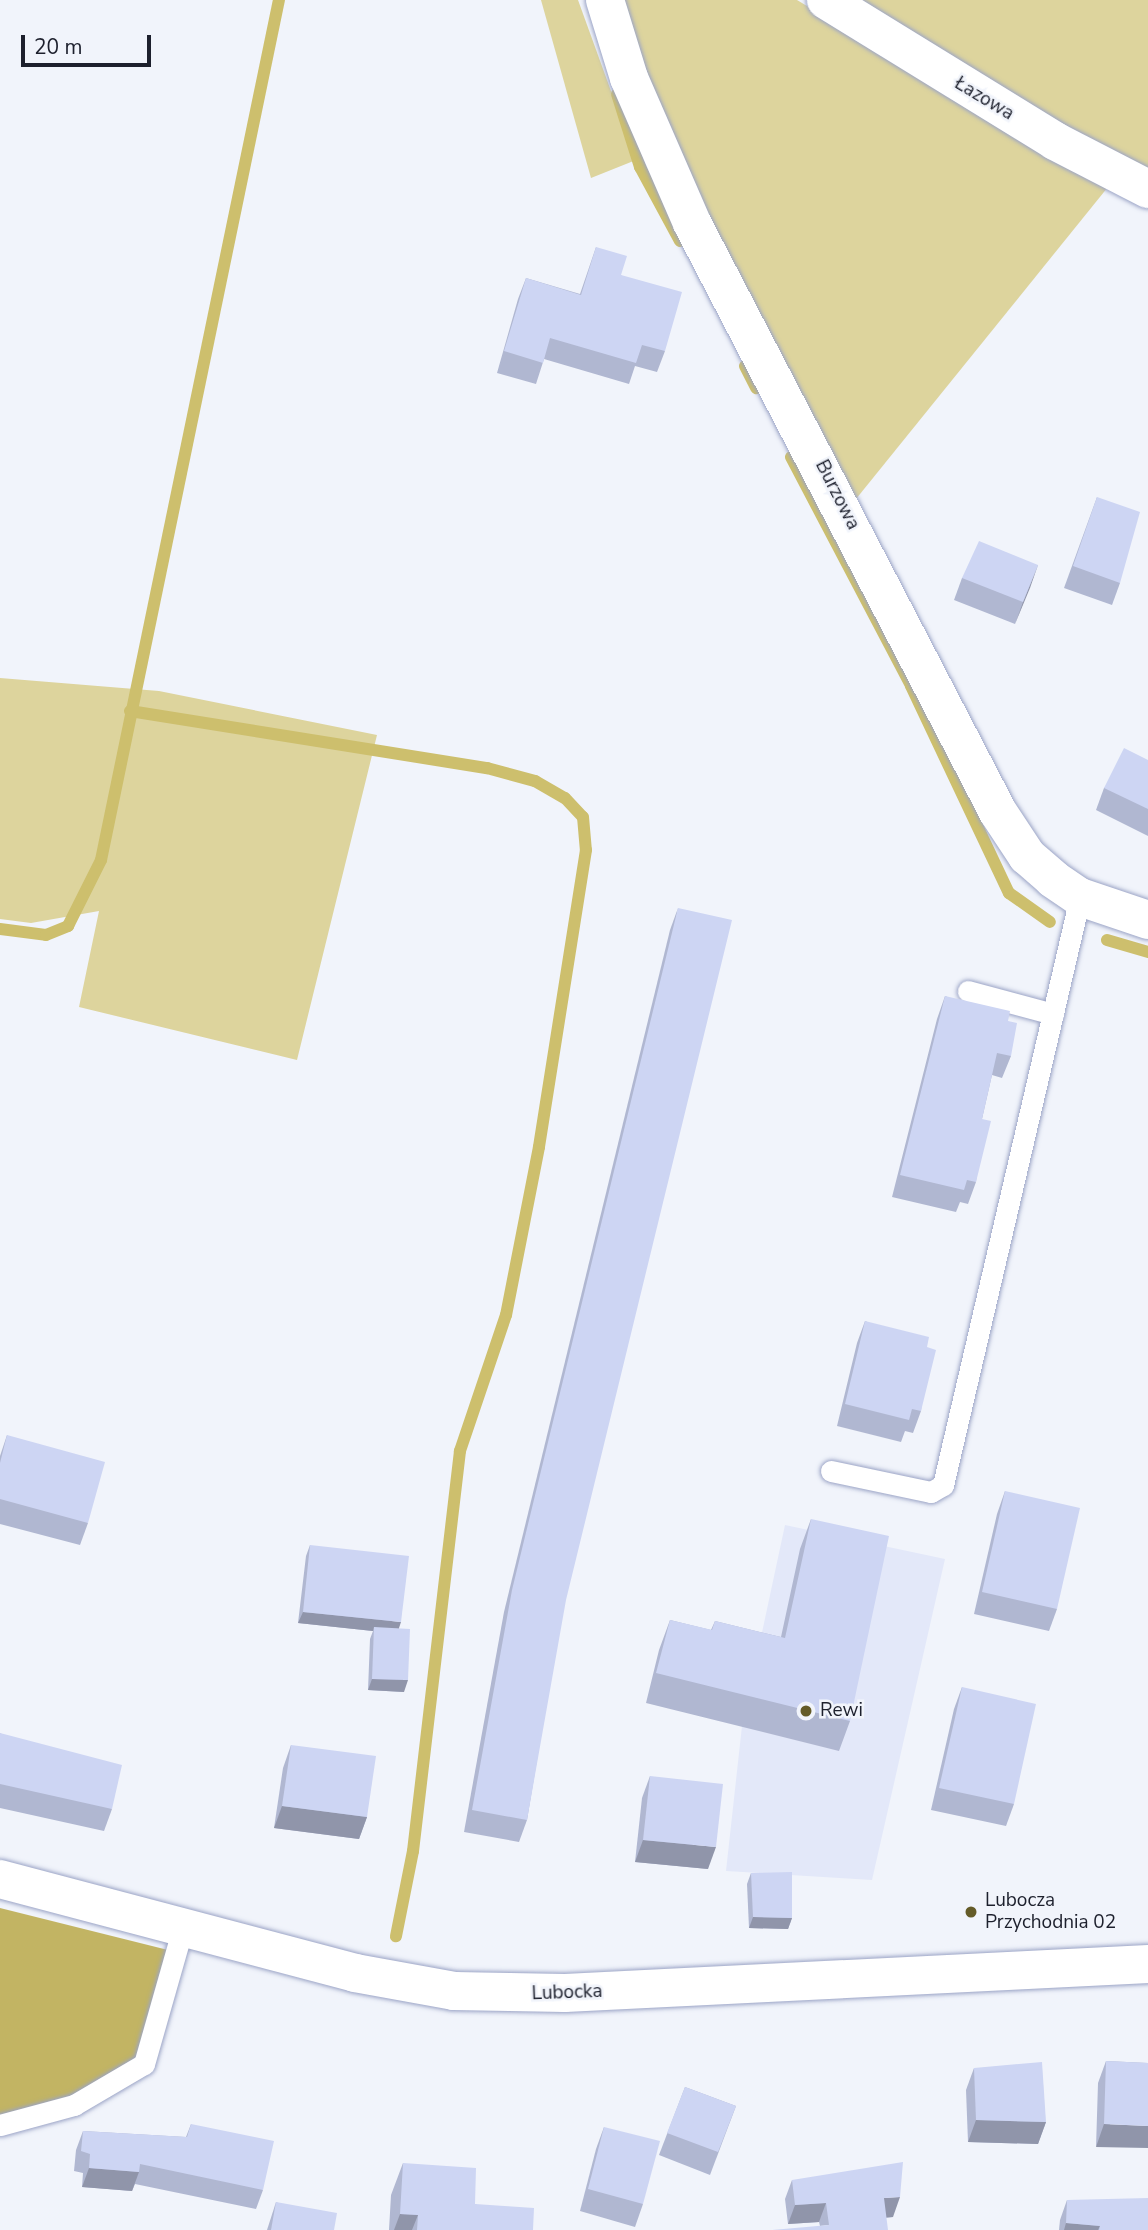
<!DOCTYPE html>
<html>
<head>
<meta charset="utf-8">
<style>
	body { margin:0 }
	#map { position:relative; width:1148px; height:2230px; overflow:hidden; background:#f1f4fb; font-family:"Nunito Sans",sans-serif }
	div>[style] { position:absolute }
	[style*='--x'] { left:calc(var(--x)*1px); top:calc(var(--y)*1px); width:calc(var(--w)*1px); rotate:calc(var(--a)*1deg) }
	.built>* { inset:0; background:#e3e8f9 }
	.green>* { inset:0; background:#ddd49d }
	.forest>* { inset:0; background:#c2b463 }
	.stream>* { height:12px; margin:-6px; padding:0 6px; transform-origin:6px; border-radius:6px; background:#cdbf6d }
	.roads { filter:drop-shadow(0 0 2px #9ba4c6) drop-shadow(0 0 2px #9ba4c6) }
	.service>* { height:21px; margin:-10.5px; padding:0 10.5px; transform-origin:10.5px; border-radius:10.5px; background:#fff }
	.minor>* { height:38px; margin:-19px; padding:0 19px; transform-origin:19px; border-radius:19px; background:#fff }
	.tertiary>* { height:38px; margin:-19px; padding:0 19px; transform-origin:19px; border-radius:19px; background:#fff }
	.wall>* { inset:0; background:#b0b7d1 }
	.shaded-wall>* { inset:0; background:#9095aa }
	.building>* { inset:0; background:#cdd5f3 }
	.dots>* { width:19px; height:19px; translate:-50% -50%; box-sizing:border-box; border:4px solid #f1f4fb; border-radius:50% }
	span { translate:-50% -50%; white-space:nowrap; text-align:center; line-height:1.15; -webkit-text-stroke:5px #f1f4fb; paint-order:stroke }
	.street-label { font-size:19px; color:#1d202d }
	.poi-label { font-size:19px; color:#1d202d }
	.left { translate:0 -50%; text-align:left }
	.scale { position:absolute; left:21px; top:35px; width:130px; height:32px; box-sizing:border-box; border:4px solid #1d202d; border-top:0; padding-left:9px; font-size:21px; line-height:24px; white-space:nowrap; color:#1d202d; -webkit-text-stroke:5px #f1f4fb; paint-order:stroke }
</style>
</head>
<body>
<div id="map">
	<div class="built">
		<div style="clip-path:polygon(785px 1525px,945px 1559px,872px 1880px,726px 1871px,742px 1726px)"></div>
	</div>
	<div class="green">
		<div style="clip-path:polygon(541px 0,578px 0,636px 160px,591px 178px)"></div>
		<div style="clip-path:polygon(617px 0,797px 0,1108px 187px,856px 499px,697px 208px)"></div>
		<div style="clip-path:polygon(862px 0,1148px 0,1148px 168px,1099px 152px)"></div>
		<div style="clip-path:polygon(0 678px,159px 691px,377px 735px,297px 1060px,79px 1007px,99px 911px,31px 923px,0 919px)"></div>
	</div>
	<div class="forest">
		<div style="clip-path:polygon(0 1908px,176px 1952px,144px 2064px,58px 2110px,0 2122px)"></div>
	</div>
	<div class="stream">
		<div style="--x:617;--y:94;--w:77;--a:72.5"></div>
		<div style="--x:640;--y:167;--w:84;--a:61.6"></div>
		<div style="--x:745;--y:366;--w:25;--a:63"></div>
		<div style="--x:791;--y:457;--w:259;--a:62.3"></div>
		<div style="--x:911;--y:686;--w:229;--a:64.7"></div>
		<div style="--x:1009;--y:893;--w:50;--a:35.3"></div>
		<div style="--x:130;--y:711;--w:362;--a:9.1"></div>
		<div style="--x:487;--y:768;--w:50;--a:15.2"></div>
		<div style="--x:535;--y:781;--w:34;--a:30"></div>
		<div style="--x:565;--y:798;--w:26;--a:47"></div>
		<div style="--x:583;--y:817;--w:33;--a:85"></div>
		<div style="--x:586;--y:850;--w:301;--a:99"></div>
		<div style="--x:539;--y:1147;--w:171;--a:101.1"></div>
		<div style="--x:506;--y:1315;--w:144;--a:108.7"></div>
		<div style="--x:460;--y:1451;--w:403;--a:96.7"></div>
		<div style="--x:413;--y:1851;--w:87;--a:101.3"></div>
		<div style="--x:0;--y:929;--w:46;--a:7.4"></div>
		<div style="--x:46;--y:935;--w:24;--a:-22"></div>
		<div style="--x:68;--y:926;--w:74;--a:-63.4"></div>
		<div style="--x:101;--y:860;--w:878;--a:-78.31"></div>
		<div style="--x:1107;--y:940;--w:43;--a:16.3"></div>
	</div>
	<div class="roads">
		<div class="service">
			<div style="--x:968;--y:991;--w:88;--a:15.1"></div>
			<div style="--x:831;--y:1471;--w:102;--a:11.9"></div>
			<div style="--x:931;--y:1492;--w:14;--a:-30"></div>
			<div style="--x:943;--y:1485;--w:604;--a:-76.88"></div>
			<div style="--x:0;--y:2125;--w:77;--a:-15.1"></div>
			<div style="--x:74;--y:2105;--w:81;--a:-30.4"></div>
			<div style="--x:144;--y:2064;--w:142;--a:-74.1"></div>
		</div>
		<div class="minor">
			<div style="--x:605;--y:0;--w:82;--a:72.9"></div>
			<div style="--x:629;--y:78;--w:158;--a:66.5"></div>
			<div style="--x:692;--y:223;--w:664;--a:62.55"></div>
			<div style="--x:998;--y:812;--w:53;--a:56.6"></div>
			<div style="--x:1027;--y:856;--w:35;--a:41"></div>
			<div style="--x:1053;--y:879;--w:32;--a:34"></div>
			<div style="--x:1080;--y:897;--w:72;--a:18.7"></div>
			<div style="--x:826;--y:0;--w:269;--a:31.6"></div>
			<div style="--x:1055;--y:141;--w:105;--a:27.3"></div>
		</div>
		<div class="tertiary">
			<div style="--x:0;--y:1879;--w:367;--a:14.8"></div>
			<div style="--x:355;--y:1973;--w:101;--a:10.3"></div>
			<div style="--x:454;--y:1991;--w:111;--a:1"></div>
			<div style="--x:565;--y:1993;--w:584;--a:-2.85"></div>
		</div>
	</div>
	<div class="wall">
		<div style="clip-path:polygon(596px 247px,621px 275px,665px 351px,657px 372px,635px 366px,629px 384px,544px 359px,536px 384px,497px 373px,518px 299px,526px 278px,580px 294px)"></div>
		<div style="clip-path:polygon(1097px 497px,1120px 583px,1112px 605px,1064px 588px)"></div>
		<div style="clip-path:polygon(1038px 565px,1015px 624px,954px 600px,962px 578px)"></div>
		<div style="clip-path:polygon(1148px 760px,1148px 836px,1096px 810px,1104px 788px)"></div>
		<div style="clip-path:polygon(678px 908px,527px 1820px,519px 1842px,464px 1832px,504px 1612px,670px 930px)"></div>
		<div style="clip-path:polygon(945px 996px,1008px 1021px,1011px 1056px,1002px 1078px,992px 1075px,982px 1119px,976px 1182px,968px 1204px,960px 1202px,956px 1212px,892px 1197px,937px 1019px)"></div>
		<div style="clip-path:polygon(865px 1321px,927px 1347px,921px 1411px,913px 1433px,905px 1431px,901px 1442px,837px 1426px,857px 1343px)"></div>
		<div style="clip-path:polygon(7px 1435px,88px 1523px,80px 1545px,0 1524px,0 1456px)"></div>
		<div style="clip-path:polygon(1005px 1491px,1057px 1609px,1049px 1631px,974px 1614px,997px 1514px)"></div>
		<div style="clip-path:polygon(811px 1519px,850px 1721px,839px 1751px,646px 1703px,659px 1650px,670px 1620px,711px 1630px,715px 1621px,781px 1637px,800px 1549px)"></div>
		<div style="clip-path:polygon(310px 1545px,399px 1628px,404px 1692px,368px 1690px,370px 1639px,373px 1631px,298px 1623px,306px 1556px)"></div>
		<div style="clip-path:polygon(962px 1687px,1014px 1804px,1006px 1826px,931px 1810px,954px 1709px)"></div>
		<div style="clip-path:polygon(0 1733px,112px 1809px,104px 1831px,0 1808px)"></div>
		<div style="clip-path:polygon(291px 1745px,367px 1817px,359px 1839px,274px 1828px,283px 1768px)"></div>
		<div style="clip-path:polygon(650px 1776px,708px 1869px,635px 1862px,642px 1798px)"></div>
		<div style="clip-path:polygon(751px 1873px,792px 1918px,788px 1929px,749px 1928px,747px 1884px)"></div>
		<div style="clip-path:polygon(1106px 2061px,1148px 2063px,1096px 2147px,1098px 2083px)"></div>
		<div style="clip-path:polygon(974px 2068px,1046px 2122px,1038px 2144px,968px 2142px,966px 2090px)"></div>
		<div style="clip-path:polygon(685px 2087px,736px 2106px,710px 2175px,659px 2155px)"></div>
		<div style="clip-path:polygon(191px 2124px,263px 2190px,256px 2209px,135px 2184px,132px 2191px,82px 2187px,83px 2173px,74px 2171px,76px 2150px,83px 2131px,186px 2137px)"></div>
		<div style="clip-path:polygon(604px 2127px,643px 2204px,635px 2227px,580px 2211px,596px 2149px)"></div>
		<div style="clip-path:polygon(403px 2163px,475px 2204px,533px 2230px,389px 2230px,391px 2195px)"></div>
		<div style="clip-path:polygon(792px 2180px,893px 2217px,820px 2226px,819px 2222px,788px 2224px,785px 2199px)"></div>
		<div style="clip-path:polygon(1067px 2200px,1148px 2230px,1059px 2230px,1060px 2220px)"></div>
		<div style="clip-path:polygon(276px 2202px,334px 2230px,267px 2230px)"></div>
	</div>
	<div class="shaded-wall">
		<div style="clip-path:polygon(1038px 565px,1030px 588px,1015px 624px,1023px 602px)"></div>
		<div style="clip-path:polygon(303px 1612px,401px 1622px,397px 1634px,374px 1627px,373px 1631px,298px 1623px)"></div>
		<div style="clip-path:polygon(372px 1679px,408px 1680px,404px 1692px,368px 1690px)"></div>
		<div style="clip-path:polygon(282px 1806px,367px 1817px,359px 1839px,274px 1828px)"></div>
		<div style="clip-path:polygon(643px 1840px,716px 1847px,708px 1869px,635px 1862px)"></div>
		<div style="clip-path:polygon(753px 1917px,792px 1918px,788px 1929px,749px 1928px)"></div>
		<div style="clip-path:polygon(976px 2120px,1046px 2122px,1038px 2144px,968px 2142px)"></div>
		<div style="clip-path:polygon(1104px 2124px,1148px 2126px,1148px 2148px,1096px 2147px)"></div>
		<div style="clip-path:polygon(89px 2168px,139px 2172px,132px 2191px,82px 2187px)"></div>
		<div style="clip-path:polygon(900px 2197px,893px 2217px,877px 2218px,884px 2198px)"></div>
		<div style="clip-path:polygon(826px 2203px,819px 2222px,788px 2224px,795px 2205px)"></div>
		<div style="clip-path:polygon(400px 2214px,418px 2215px,412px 2230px,394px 2230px)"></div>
		<div style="clip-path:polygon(1066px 2223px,1100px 2226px,1098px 2230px,1064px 2230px)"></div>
	</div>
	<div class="building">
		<div style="clip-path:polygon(596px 247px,627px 256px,621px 275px,682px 292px,665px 351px,642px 345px,636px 363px,550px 338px,543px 363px,504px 351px,526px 278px,581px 295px)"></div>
		<div style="clip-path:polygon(1097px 497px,1140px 512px,1120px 583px,1073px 566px)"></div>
		<div style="clip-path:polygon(979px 541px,1038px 565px,1023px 602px,962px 578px)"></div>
		<div style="clip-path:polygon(1124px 748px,1148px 760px,1148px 809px,1104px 788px)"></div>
		<div style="clip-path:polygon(678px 908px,732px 920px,566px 1600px,527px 1820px,472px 1810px,512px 1590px)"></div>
		<div style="clip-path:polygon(945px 996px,1010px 1011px,1008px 1021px,1017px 1023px,1011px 1056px,997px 1053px,982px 1119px,991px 1121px,976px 1182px,967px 1180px,964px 1190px,900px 1175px)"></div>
		<div style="clip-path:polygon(865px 1321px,929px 1337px,927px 1347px,936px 1350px,921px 1411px,912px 1409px,909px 1420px,845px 1404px)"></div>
		<div style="clip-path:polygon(7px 1435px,105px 1462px,88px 1523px,0 1499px,0 1463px)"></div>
		<div style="clip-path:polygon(1005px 1491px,1080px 1508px,1057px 1609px,982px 1592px)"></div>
		<div style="clip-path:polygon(811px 1519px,889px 1536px,850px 1721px,656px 1673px,670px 1620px,712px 1630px,715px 1621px,785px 1638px)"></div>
		<div style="clip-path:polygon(310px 1545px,409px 1556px,401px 1622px,303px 1612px)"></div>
		<div style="clip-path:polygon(374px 1627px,410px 1629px,408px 1680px,372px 1679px)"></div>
		<div style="clip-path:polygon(962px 1687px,1036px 1704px,1014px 1804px,939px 1788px)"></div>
		<div style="clip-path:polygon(0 1733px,122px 1765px,112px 1809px,0 1784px)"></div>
		<div style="clip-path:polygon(291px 1745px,376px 1756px,367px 1817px,282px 1806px)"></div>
		<div style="clip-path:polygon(650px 1776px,723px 1784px,716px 1847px,643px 1840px)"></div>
		<div style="clip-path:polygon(792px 1872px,792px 1918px,753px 1917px,751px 1873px)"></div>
		<div style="clip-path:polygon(1106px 2061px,1148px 2063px,1148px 2126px,1104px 2124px)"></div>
		<div style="clip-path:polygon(1042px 2062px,1046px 2122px,976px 2120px,974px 2068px)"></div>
		<div style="clip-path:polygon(685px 2087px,736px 2106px,718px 2152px,667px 2133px)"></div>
		<div style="clip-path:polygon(191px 2124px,274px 2141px,263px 2190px,140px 2164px,139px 2172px,89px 2168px,90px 2154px,81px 2151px,83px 2131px,187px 2137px)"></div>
		<div style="clip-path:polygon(604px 2127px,660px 2141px,643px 2204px,588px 2189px)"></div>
		<div style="clip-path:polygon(903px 2162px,900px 2197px,884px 2198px,888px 2230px,772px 2230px,829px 2225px,826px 2203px,795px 2205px,792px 2180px)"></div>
		<div style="clip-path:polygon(403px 2163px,476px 2168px,475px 2204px,534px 2208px,533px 2230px,417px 2230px,418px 2215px,400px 2214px)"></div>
		<div style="clip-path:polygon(1148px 2198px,1148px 2230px,1099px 2230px,1100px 2226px,1066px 2223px,1067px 2200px)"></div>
		<div style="clip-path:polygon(276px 2202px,337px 2213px,334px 2230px,271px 2230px)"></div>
	</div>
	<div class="dots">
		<div style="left:806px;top:1711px;background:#645b28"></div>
		<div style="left:971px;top:1912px;background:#645b28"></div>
	</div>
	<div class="street-label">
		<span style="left:984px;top:99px;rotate:31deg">Łazowa</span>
		<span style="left:837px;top:495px;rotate:63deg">Burzowa</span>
		<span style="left:567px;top:1993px;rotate:-2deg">Lubocka</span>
	</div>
	<div class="poi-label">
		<span class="left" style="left:820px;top:1711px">Rewi</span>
		<span class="left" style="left:985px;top:1912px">Lubocza<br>Przychodnia 02</span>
	</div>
	<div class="scale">20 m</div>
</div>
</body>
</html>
